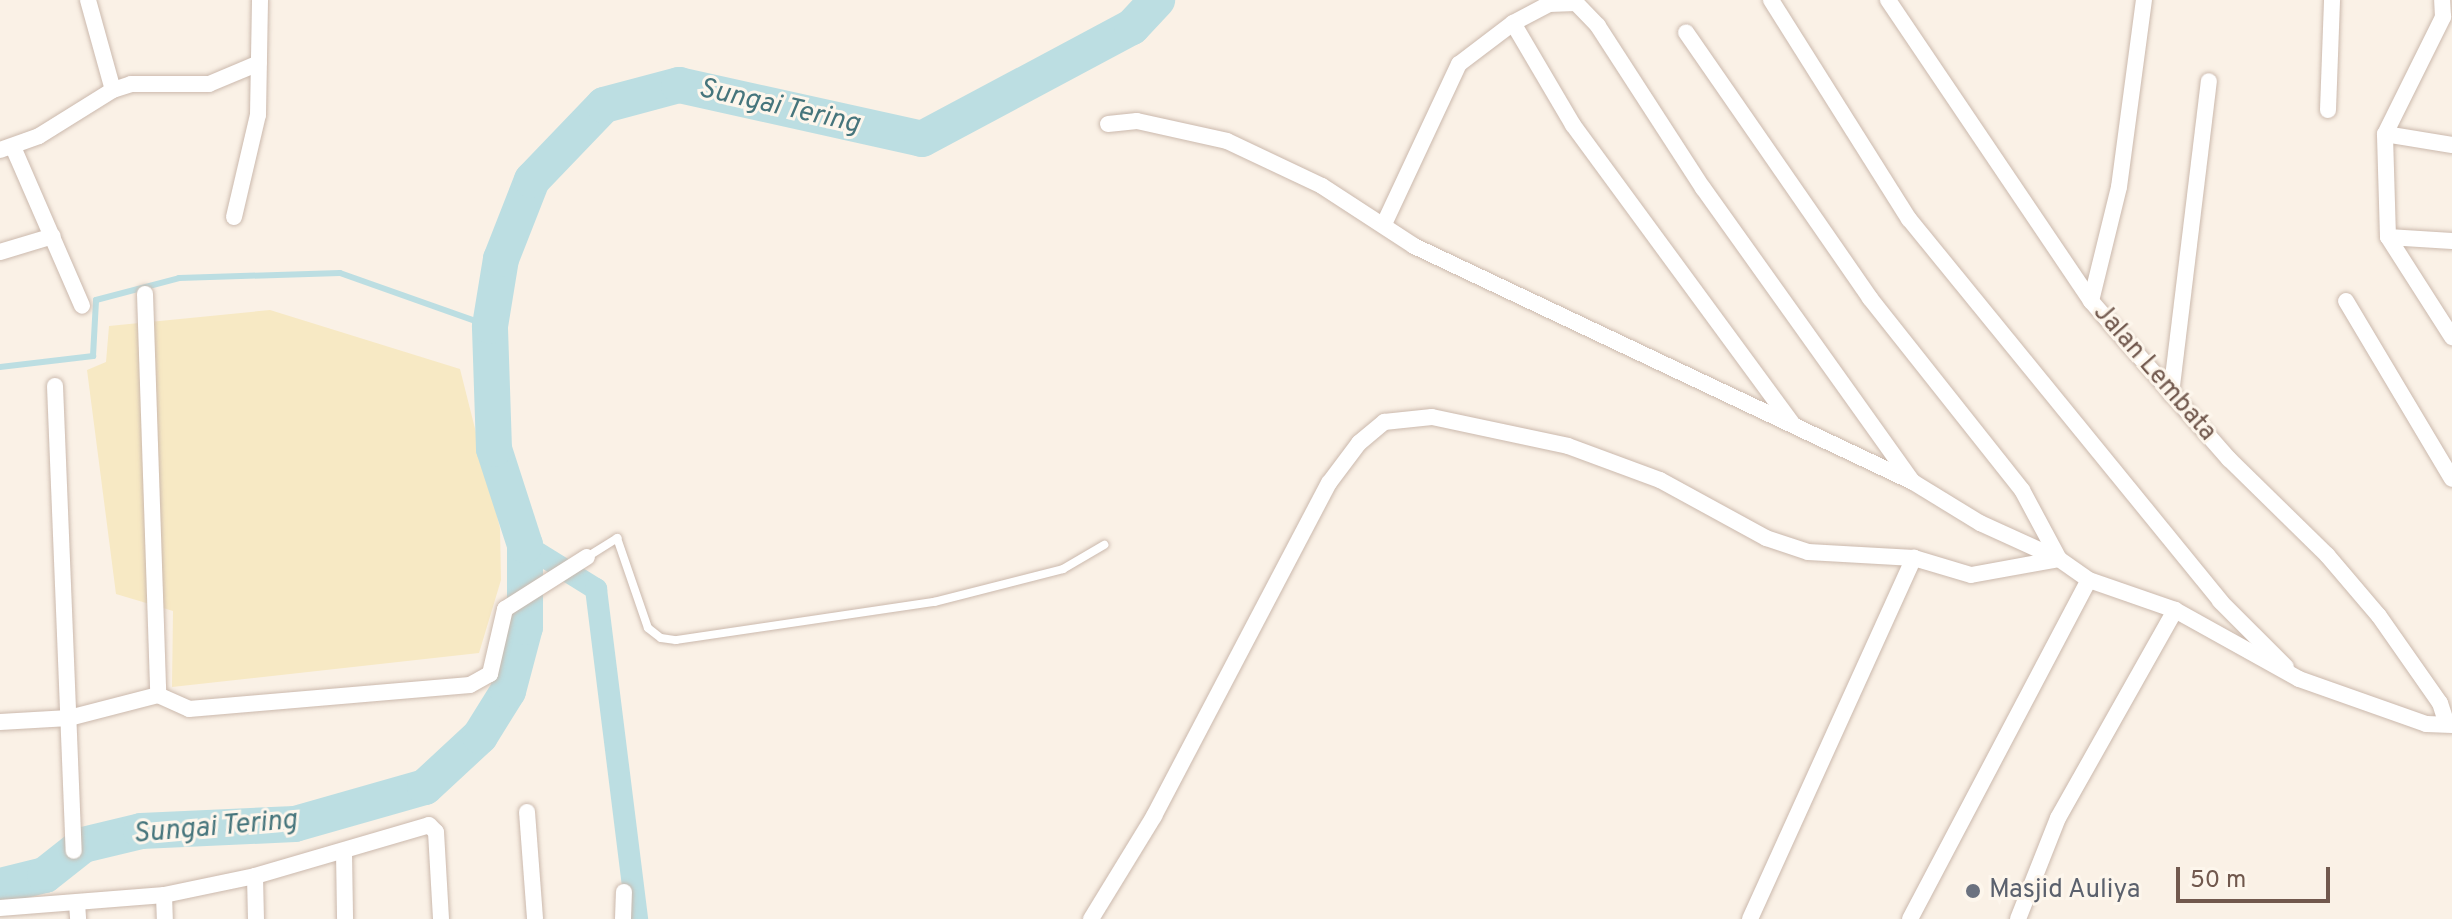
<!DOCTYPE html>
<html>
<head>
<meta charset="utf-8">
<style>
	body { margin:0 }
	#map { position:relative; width:2452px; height:919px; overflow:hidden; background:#faf1e6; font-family:Overpass,sans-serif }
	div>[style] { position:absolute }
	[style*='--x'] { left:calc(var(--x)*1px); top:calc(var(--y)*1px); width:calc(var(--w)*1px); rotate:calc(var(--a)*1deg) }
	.sand>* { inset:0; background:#f7e9c4 }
	.stream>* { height:6px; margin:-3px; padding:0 3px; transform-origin:3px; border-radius:3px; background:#bcdee2 }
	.canal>* { height:22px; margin:-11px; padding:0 11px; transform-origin:11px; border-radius:11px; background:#bcdee2 }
	.river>* { height:36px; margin:-18px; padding:0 18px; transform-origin:18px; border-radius:18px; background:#bcdee2 }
	.roads { filter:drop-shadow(0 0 2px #cbb9ad) drop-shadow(0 0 2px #cbb9ad) }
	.service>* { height:8px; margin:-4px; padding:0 4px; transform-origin:4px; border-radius:4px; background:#fff }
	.minor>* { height:16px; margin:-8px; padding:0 8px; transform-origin:8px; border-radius:8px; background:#fff }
	.dots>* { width:22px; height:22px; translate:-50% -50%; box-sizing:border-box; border:4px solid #fdf6ec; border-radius:50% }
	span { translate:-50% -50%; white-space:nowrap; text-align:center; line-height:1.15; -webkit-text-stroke:6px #fdf6ec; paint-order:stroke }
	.street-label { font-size:26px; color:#71584d }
	.worship-label { font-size:26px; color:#5b616d }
	.left { translate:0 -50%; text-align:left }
	.water-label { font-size:28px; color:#46757c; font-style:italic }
	.scale { position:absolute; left:2176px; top:867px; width:154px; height:36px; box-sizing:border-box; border:4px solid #71584d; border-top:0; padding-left:10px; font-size:24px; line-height:28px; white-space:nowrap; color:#71584d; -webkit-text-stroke:6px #fdf6ec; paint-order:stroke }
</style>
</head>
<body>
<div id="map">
	<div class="sand">
		<div style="clip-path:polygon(270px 310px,460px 369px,500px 528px,501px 580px,479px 653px,172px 687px,173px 611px,116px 594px,87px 370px,106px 362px,109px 326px)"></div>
	</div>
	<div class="stream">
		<div style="--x:0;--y:367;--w:94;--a:-6.7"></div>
		<div style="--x:93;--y:356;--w:56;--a:-86.9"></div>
		<div style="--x:96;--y:300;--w:86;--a:-14.8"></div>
		<div style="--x:179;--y:278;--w:161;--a:-1.8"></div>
		<div style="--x:340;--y:273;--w:159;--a:19.5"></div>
	</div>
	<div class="canal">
		<div style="--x:525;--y:545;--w:84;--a:31.8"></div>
		<div style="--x:596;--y:589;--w:333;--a:82.9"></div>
	</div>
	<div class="river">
		<div style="--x:0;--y:886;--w:46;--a:-13.7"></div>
		<div style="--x:45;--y:875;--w:48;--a:-38.3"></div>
		<div style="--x:83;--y:845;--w:60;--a:-13.6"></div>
		<div style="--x:141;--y:831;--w:154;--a:-2.6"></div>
		<div style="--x:295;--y:824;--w:135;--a:-15.9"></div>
		<div style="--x:425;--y:787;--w:75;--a:-42.8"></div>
		<div style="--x:480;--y:736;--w:53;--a:-58.1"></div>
		<div style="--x:508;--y:691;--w:66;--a:-75.1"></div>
		<div style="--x:525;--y:627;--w:82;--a:-90"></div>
		<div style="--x:525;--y:545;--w:101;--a:-107.9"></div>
		<div style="--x:494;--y:449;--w:123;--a:-91.9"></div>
		<div style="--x:490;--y:326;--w:68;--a:-80.7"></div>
		<div style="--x:501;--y:259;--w:85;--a:-68.6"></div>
		<div style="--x:532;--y:180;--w:104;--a:-46.2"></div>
		<div style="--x:604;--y:105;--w:78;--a:-14.9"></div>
		<div style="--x:679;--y:85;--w:249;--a:12.5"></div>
		<div style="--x:922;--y:139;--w:238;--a:-28.1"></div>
		<div style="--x:1132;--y:27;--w:37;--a:-47"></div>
	</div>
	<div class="roads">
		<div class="service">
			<div style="--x:587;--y:557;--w:36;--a:-32"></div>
			<div style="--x:617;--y:538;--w:95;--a:71"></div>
			<div style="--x:648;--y:628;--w:16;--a:38"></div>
			<div style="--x:661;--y:638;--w:15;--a:8"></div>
			<div style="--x:676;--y:640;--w:261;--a:-8.4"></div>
			<div style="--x:934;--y:602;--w:133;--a:-14.3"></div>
			<div style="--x:1063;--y:569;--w:48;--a:-30.3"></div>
		</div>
		<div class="minor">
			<div style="--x:88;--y:0;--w:93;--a:74.5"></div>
			<div style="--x:1771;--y:0;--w:259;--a:57.8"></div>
			<div style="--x:1909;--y:219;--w:493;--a:50.8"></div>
			<div style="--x:2220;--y:601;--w:93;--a:45"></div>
			<div style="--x:1888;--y:0;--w:363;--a:56"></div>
			<div style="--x:2091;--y:301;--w:210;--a:48.9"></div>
			<div style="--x:2229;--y:459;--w:137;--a:44.4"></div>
			<div style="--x:2327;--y:555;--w:80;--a:49.6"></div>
			<div style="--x:2379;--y:616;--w:106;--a:55"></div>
			<div style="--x:2440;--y:703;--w:20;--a:72"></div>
			<div style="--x:1513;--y:23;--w:118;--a:59.5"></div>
			<div style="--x:1573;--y:125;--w:370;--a:53.7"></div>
			<div style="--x:2328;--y:110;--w:110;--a:-87.9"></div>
			<div style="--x:1108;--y:124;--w:29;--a:-6"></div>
			<div style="--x:1137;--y:121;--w:92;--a:12.5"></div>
			<div style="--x:1227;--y:141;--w:105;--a:25.3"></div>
			<div style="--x:1322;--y:186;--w:110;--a:33.1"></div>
			<div style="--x:1414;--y:246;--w:552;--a:25.31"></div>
			<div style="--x:1913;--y:482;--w:79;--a:31.5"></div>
			<div style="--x:1980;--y:523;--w:87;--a:24.5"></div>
			<div style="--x:2059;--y:559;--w:37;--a:35"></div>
			<div style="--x:2089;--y:580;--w:91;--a:19.2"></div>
			<div style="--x:2175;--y:610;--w:142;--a:29.1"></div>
			<div style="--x:2299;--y:679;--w:135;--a:19.5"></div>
			<div style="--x:2426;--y:724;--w:26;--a:2"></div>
			<div style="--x:2385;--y:134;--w:68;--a:9.3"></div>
			<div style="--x:13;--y:147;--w:173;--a:66.5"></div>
			<div style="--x:0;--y:150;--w:41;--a:-19.7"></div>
			<div style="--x:39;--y:136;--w:87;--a:-31.9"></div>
			<div style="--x:113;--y:90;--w:19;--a:-18"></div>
			<div style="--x:131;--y:84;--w:78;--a:0"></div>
			<div style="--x:209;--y:84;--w:54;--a:-22.8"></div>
			<div style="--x:234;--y:217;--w:105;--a:-76.8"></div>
			<div style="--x:258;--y:115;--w:115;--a:-89"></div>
			<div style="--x:1384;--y:224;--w:177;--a:-64.9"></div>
			<div style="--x:1459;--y:64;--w:68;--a:-37.2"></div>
			<div style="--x:1513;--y:23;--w:41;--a:-27.8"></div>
			<div style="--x:1549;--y:4;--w:27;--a:-2"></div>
			<div style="--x:1576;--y:3;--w:32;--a:46"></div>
			<div style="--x:1598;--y:26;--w:193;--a:57.1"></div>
			<div style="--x:1703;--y:188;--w:360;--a:54.5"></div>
			<div style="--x:2388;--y:237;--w:103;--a:-91.7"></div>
			<div style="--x:2385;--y:134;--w:131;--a:-63.6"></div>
			<div style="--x:2443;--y:17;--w:17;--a:-93"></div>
			<div style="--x:2388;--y:237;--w:119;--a:57.4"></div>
			<div style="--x:2388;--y:237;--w:64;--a:3.6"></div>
			<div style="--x:0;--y:252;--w:55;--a:-16.8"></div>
			<div style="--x:145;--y:294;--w:401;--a:88.1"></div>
			<div style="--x:2091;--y:301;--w:117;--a:-76.2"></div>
			<div style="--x:2119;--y:187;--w:189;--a:-82.4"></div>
			<div style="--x:2346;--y:301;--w:207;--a:59.2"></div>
			<div style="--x:55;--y:386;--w:465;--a:87.7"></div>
			<div style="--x:2171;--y:394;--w:315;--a:-83.1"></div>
			<div style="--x:0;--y:722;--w:69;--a:-3.3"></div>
			<div style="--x:69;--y:718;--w:92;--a:-14.5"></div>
			<div style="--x:158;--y:695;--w:34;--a:24"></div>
			<div style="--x:189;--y:709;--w:282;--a:-4.9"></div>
			<div style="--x:470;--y:685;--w:23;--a:-29"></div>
			<div style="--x:490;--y:674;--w:67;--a:-77"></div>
			<div style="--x:505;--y:609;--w:97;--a:-32.4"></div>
			<div style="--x:527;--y:812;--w:107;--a:85.7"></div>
			<div style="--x:344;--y:852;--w:67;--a:89.1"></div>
			<div style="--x:255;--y:876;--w:43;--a:88.7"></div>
			<div style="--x:164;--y:895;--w:24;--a:88"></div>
			<div style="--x:77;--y:903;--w:16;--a:86"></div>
			<div style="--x:0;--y:908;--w:165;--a:-4.5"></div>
			<div style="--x:164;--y:895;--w:93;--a:-11.8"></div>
			<div style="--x:255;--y:876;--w:181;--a:-16.3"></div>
			<div style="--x:429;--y:825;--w:10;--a:45"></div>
			<div style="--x:436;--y:832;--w:87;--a:86.7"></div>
			<div style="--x:623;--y:919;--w:27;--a:-88"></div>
			<div style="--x:1091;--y:919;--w:121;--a:-58.5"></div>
			<div style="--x:1154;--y:816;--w:376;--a:-62.3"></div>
			<div style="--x:1329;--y:483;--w:50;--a:-53.1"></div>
			<div style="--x:1359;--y:443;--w:33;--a:-40"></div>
			<div style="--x:1384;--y:422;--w:48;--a:-5.9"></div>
			<div style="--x:1432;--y:417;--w:139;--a:12"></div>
			<div style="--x:1568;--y:446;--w:98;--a:20.3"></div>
			<div style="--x:1660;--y:480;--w:121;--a:28.7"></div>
			<div style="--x:1766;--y:538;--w:44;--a:18.4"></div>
			<div style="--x:1808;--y:552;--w:106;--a:3.2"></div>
			<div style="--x:1914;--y:558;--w:59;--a:16.6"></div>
			<div style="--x:1971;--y:575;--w:89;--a:-10.3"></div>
			<div style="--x:2059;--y:559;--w:78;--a:-118.2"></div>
			<div style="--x:2022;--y:490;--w:245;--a:-128.4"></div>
			<div style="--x:1870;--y:298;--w:323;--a:-124.7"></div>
			<div style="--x:1750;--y:919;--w:397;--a:-65.6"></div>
			<div style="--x:1910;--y:919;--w:383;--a:-62.2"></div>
			<div style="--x:2018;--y:919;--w:109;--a:-68.4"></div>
			<div style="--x:2058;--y:818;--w:239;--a:-60.6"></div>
		</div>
	</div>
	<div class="dots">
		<div style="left:1973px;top:891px;background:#6b7280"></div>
	</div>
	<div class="street-label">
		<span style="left:2154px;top:373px;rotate:49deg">Jalan Lembata</span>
	</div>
	<div class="worship-label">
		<span class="left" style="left:1989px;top:891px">Masjid Auliya</span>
	</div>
	<div class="water-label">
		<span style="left:779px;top:107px;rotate:13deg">Sungai Tering</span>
		<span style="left:215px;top:828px;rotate:-5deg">Sungai Tering</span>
	</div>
	<div class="scale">50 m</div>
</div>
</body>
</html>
